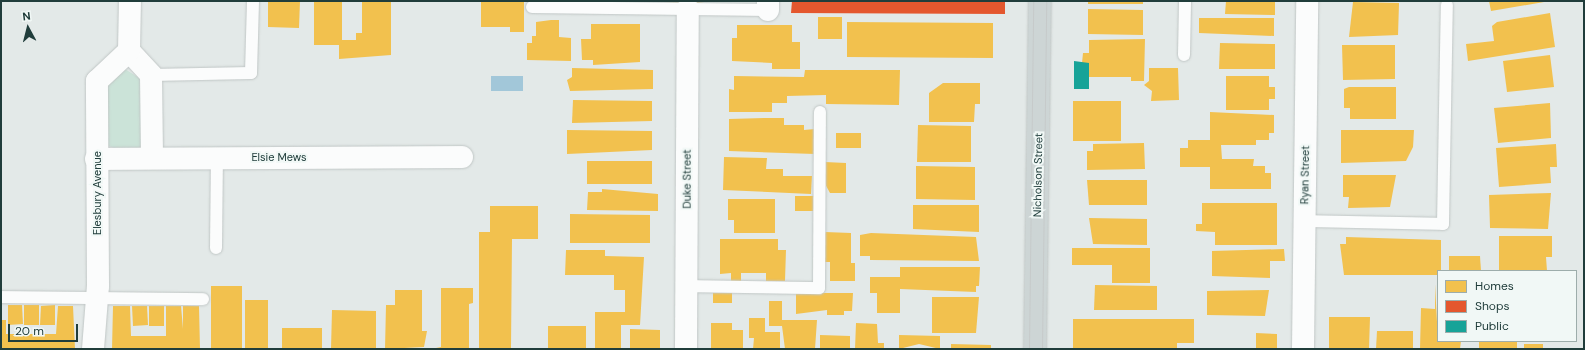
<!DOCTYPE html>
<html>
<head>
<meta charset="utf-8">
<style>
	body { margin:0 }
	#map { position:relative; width:1585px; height:350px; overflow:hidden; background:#e3e9e8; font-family:"DM Sans",sans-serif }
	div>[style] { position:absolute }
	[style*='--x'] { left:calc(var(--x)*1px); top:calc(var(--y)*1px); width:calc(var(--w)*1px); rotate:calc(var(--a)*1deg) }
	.green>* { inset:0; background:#cbe3d8 }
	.water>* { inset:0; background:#a2c7d9 }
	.homes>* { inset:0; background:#f2c14e }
	.shops>* { inset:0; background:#e4572e }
	.public>* { inset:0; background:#17a398 }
	.roads { filter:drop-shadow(0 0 1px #c0c6c5) drop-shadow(0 0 1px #c0c6c5) }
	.lane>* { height:12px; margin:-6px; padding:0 6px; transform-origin:6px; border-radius:6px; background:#fbfcfc }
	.street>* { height:22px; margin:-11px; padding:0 11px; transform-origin:11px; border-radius:11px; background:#fbfcfc }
	.primary>* { height:22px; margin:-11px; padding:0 11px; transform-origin:11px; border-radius:11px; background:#cdd5d5 }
	.tram>* { height:1px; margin:-0.5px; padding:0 0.5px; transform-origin:0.5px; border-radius:0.5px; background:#c6caca }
	span { translate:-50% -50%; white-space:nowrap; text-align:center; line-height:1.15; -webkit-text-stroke:4px #f1f8f6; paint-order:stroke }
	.street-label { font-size:11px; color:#203d3b }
	.frame { position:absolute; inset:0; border:2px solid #203d3b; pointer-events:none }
	.legend { position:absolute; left:1437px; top:270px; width:140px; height:72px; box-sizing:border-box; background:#f1f8f6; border:1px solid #9dadab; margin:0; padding:5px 7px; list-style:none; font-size:12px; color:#203d3b }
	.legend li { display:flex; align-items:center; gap:8px; height:20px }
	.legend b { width:20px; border:1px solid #9dadab }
	.north { position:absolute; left:8px; top:8px; width:40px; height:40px; -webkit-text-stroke:3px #f1f8f6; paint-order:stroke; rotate:353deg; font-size:11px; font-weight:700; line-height:16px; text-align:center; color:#203d3b }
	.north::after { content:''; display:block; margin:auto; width:14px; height:18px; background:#203d3b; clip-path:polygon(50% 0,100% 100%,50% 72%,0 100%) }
	.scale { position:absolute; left:8px; top:324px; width:70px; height:18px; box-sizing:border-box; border:2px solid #203d3b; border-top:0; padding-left:5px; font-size:12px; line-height:14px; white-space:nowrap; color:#203d3b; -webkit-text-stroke:3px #f1f8f6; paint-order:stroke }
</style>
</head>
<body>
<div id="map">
	<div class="green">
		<div style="clip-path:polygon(125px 69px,142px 80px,142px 150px,121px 151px,102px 143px,105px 85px)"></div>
	</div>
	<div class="water">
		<div style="clip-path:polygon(491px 76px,523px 76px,523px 91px,491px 91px)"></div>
	</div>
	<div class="homes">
		<div style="clip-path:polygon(268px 1px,300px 1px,299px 28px,268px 27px)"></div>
		<div style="clip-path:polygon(314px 1px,342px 1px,342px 40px,356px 40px,356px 33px,362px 33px,362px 1px,391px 1px,391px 55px,339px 59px,339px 45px,314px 45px)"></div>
		<div style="clip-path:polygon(481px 1px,524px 1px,524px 32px,510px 32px,510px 27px,481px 27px)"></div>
		<div style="clip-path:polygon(632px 1px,714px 1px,694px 3px)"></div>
		<div style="clip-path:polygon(1088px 1px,1143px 1px,1143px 4px,1088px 4px)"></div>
		<div style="clip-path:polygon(1226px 1px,1275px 1px,1275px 15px,1225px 14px)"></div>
		<div style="clip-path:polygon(1489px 1px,1544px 1px,1544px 2px,1491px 11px)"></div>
		<div style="clip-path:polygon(1353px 2px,1399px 3px,1398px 35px,1349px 37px)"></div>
		<div style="clip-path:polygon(1088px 9px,1143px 10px,1143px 35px,1088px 34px)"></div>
		<div style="clip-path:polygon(1550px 13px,1555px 47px,1468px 61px,1466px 44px,1494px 41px,1492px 26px,1497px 22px)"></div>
		<div style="clip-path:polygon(818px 17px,842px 17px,842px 39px,818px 39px)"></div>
		<div style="clip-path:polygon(1199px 18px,1274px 18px,1274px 36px,1199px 33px)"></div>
		<div style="clip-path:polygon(551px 20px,559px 20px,559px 37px,571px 38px,571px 61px,527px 60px,527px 43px,532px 43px,532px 36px,536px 36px,536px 22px)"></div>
		<div style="clip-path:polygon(847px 22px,993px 23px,993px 58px,847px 57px)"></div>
		<div style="clip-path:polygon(591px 24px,640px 24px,640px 62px,593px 65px,593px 60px,582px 60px,581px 39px,591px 39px)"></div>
		<div style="clip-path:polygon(737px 25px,792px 25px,792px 42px,800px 42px,800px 69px,772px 69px,772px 63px,732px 61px,732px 38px,737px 38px)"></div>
		<div style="clip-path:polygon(1145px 39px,1144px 81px,1131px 81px,1131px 77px,1089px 77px,1089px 63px,1082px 63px,1083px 53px,1089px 53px,1089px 40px)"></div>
		<div style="clip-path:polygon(1220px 43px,1275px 44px,1275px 69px,1219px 69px)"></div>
		<div style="clip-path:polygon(1342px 45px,1395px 45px,1395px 79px,1343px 80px)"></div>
		<div style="clip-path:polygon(1550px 55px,1554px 87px,1507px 92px,1503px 61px)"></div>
		<div style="clip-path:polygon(572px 68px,653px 70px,653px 89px,570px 91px,567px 80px,572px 77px)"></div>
		<div style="clip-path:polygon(1149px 68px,1178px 68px,1179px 100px,1151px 101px,1152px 91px,1144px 85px,1149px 81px)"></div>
		<div style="clip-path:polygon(805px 70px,900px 70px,899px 105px,826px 104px,826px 95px,787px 96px,787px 103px,772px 103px,772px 112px,729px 112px,729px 89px,734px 90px,734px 76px,804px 77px)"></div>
		<div style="clip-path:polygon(1226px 76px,1269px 76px,1269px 87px,1275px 87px,1275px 99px,1269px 99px,1269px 110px,1226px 110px)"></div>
		<div style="clip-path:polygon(943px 83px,980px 83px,980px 104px,975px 104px,974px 122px,929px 122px,929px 93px)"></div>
		<div style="clip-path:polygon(1349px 87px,1396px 87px,1396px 119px,1350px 119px,1350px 108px,1344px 108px,1344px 89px)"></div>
		<div style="clip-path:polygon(573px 100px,652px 101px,652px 121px,572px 123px)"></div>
		<div style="clip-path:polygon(1073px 101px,1121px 101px,1121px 141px,1073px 141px)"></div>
		<div style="clip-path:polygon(1550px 103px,1551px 138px,1498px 143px,1494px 108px)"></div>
		<div style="clip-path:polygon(1210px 112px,1274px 115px,1274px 133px,1269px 133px,1269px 140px,1256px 140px,1256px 145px,1221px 145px,1222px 159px,1254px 159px,1253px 166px,1265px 166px,1265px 173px,1271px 173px,1271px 189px,1210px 189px,1210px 167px,1180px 167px,1180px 148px,1188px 148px,1188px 140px,1210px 140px)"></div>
		<div style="clip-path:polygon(766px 118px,784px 118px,784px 125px,804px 125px,804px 130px,815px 129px,815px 154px,729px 151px,729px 119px)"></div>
		<div style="clip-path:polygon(918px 125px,971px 126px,971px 162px,917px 162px)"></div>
		<div style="clip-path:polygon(567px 130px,652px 131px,652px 150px,567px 154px)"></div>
		<div style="clip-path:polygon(1341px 130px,1414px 130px,1413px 147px,1406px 161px,1341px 163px)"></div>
		<div style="clip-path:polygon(836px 133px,861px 133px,861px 148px,836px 148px)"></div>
		<div style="clip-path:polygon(1144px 143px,1145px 169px,1087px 170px,1087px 151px,1093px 151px,1093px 144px)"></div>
		<div style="clip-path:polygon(1556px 144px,1557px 167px,1550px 167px,1551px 183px,1499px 187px,1496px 148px)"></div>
		<div style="clip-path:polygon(724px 157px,767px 158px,766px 169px,783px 169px,783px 176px,812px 176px,811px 194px,723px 190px)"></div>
		<div style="clip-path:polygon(587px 161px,652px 161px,652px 184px,587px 184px)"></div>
		<div style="clip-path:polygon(825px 162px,846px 163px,846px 193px,830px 193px,824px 182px)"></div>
		<div style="clip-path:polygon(916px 166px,975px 167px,975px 200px,916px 199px)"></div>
		<div style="clip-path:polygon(1343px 175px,1396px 175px,1390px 207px,1348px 208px,1349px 197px,1343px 197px)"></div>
		<div style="clip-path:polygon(1087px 180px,1147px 180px,1147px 205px,1089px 205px)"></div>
		<div style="clip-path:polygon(602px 189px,658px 194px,658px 211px,587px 210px,588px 192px,602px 192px)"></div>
		<div style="clip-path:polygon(1551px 193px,1548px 229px,1490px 228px,1489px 195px)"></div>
		<div style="clip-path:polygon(795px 196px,814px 196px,814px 211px,795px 211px)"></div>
		<div style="clip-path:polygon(728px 199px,775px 199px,775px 233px,734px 233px,734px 220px,728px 220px)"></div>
		<div style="clip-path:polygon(1202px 203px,1277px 203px,1277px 245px,1215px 245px,1215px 232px,1196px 231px,1196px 224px,1202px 224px)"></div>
		<div style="clip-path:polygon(913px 205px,979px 205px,979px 232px,913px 229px)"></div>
		<div style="clip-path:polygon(490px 206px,538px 206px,538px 239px,512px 239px,511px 349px,479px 349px,479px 232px,490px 232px)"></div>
		<div style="clip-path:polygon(570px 214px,650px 215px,650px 243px,570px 243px)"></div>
		<div style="clip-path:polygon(1089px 218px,1147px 219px,1147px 245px,1093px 244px)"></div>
		<div style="clip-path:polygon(825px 232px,851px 233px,851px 263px,855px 263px,855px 281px,830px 281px,830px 262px,825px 262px)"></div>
		<div style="clip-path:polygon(871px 233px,976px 237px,979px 261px,870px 260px,870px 256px,860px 256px,860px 235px)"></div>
		<div style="clip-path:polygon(1499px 236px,1552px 236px,1552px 257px,1546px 257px,1547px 271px,1499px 270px)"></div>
		<div style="clip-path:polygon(1346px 237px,1441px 240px,1441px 271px,1438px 275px,1344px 275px,1340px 244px,1346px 244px)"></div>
		<div style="clip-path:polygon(720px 239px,778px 239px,778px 250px,786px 250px,785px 281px,766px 281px,766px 273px,741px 273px,741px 282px,731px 282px,731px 273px,720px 274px)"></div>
		<div style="clip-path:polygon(1072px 248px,1150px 248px,1150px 283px,1112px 283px,1112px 265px,1072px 265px)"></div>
		<div style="clip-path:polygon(1284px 249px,1285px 261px,1270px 261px,1270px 278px,1212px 276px,1212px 251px)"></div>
		<div style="clip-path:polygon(566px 250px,605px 250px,605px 256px,644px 257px,640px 325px,621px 325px,621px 349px,595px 349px,595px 312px,625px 312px,625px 290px,614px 290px,614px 275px,565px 275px)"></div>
		<div style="clip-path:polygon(1449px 256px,1480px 256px,1481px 271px,1449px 271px)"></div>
		<div style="clip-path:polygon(900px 267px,980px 267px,979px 286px,976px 286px,976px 292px,900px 289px,900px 313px,877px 313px,877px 293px,870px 293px,870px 277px,900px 277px)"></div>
		<div style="clip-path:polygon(1435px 284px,1438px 341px,1461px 341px,1460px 349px,1420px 349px,1421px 308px,1435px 309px)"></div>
		<div style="clip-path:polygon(1095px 285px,1157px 286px,1157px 310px,1094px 310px)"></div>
		<div style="clip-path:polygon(211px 286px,242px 286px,242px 349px,211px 349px)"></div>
		<div style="clip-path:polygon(441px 288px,473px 288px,473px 303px,469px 304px,469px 349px,431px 349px,441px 347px)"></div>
		<div style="clip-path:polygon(395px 290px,422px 290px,422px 331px,427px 331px,424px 347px,385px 349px,386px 305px,395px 305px)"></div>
		<div style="clip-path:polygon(1269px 290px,1265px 316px,1207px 315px,1207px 291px)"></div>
		<div style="clip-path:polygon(713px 293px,732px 293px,732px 303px,713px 303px)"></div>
		<div style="clip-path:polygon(796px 293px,853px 293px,852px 311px,844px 311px,844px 315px,827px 315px,827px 310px,796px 314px)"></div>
		<div style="clip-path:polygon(932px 297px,979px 297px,976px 333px,932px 333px)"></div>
		<div style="clip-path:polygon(245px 300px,268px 300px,268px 349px,245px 349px)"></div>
		<div style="clip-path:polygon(769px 301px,782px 301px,782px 320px,817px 320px,815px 349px,785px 349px,782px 326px,769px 326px)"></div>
		<div style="clip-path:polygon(8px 305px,22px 305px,23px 324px,8px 325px)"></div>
		<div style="clip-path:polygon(24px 305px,39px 305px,39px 325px,24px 325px)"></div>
		<div style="clip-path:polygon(55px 305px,55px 325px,40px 325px,41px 306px)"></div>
		<div style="clip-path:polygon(58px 306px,73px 306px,75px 349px,1px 349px,1px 320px,6px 320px,6px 334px,56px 334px)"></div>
		<div style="clip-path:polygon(113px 306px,130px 306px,131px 336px,166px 336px,166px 306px,181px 306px,183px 329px,183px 306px,199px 306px,200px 349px,112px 349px)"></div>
		<div style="clip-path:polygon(132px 306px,147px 306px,148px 325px,133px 326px)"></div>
		<div style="clip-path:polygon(149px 306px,164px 306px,164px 326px,149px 326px)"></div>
		<div style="clip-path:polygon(332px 310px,376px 311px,376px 349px,331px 349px)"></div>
		<div style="clip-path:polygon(1329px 317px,1370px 317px,1369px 349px,1329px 349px)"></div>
		<div style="clip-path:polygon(749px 318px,765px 318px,765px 332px,780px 332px,780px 349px,753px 349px,754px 338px,749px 338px)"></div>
		<div style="clip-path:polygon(1073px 319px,1194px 319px,1194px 343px,1177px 343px,1177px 349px,1073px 349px)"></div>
		<div style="clip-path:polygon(711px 323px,732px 323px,732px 330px,743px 330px,743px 349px,711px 349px)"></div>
		<div style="clip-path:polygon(856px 323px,877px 324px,878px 343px,884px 343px,884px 349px,855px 349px)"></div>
		<div style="clip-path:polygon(548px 326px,586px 326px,586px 349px,548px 349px)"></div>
		<div style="clip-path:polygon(282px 328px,322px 328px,322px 349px,282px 349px)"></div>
		<div style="clip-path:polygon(630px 329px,660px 330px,660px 349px,630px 349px)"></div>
		<div style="clip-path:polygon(1377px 331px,1413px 331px,1413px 349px,1376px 349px)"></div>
		<div style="clip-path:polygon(1256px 333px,1277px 334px,1277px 349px,1256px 349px)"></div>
		<div style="clip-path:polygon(820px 335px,850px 336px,850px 349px,820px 349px)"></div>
		<div style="clip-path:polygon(899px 335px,940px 336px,940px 349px,919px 344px,899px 349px)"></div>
		<div style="clip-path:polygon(1479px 341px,1517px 341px,1517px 349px,1479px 349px)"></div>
		<div style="clip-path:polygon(951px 344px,991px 345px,991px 349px,951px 349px)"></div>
		<div style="clip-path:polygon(1524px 344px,1543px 344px,1543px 348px,1560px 349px,1524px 349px)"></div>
	</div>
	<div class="shops">
		<div style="clip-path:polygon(792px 1px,1005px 1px,1005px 14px,791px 13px)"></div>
	</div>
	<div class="public">
		<div style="clip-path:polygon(1074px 61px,1089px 63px,1089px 89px,1074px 89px)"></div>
	</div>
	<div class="roads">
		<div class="lane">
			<div style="--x:532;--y:7;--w:236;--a:0.7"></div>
			<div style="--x:1184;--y:55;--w:54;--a:-88.9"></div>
			<div style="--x:151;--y:75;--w:100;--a:-1.1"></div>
			<div style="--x:251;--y:73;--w:72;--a:-88.4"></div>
			<div style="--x:1304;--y:221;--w:139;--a:1.2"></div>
			<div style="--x:1443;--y:224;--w:219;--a:-89"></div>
			<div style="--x:216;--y:248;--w:91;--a:-89.4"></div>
			<div style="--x:687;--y:286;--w:132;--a:0.9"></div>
			<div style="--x:819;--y:288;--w:176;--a:-89.7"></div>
			<div style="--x:1;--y:297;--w:202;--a:0.6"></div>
		</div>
		<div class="street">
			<div style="--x:768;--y:10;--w:9;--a:-90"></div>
			<div style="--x:129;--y:51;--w:33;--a:47"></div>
			<div style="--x:151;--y:75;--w:83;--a:89.3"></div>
			<div style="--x:96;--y:159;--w:366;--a:-0.3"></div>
			<div style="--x:93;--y:349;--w:63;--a:-85.5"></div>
			<div style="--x:98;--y:286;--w:205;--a:-90.3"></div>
			<div style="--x:97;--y:81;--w:44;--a:-43.2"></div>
			<div style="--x:129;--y:51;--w:50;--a:-88.9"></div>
			<div style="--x:686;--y:349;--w:340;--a:-89.7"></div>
			<div style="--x:1303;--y:349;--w:348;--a:-89.3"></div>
		</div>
		<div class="primary">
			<div style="--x:1035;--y:349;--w:348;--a:-89.2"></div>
		</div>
	</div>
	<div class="tram">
		<div style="--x:1029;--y:349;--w:348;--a:-89.3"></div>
		<div style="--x:1042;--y:349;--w:348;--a:-89.3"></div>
	</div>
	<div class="street-label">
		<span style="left:279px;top:157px">Elsie Mews</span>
		<span style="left:1038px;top:175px;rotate:-89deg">Nicholson Street</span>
		<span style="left:1305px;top:175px;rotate:-89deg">Ryan Street</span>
		<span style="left:687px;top:179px;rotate:-90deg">Duke Street</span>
		<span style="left:97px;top:193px;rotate:-90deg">Elesbury Avenue</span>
	</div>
	<div class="frame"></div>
	<ul class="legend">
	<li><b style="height:11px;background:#f2c14e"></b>Homes</li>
	<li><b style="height:11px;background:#e4572e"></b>Shops</li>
	<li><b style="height:11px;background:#17a398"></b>Public</li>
	</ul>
	<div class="north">N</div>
	<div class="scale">20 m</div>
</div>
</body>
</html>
